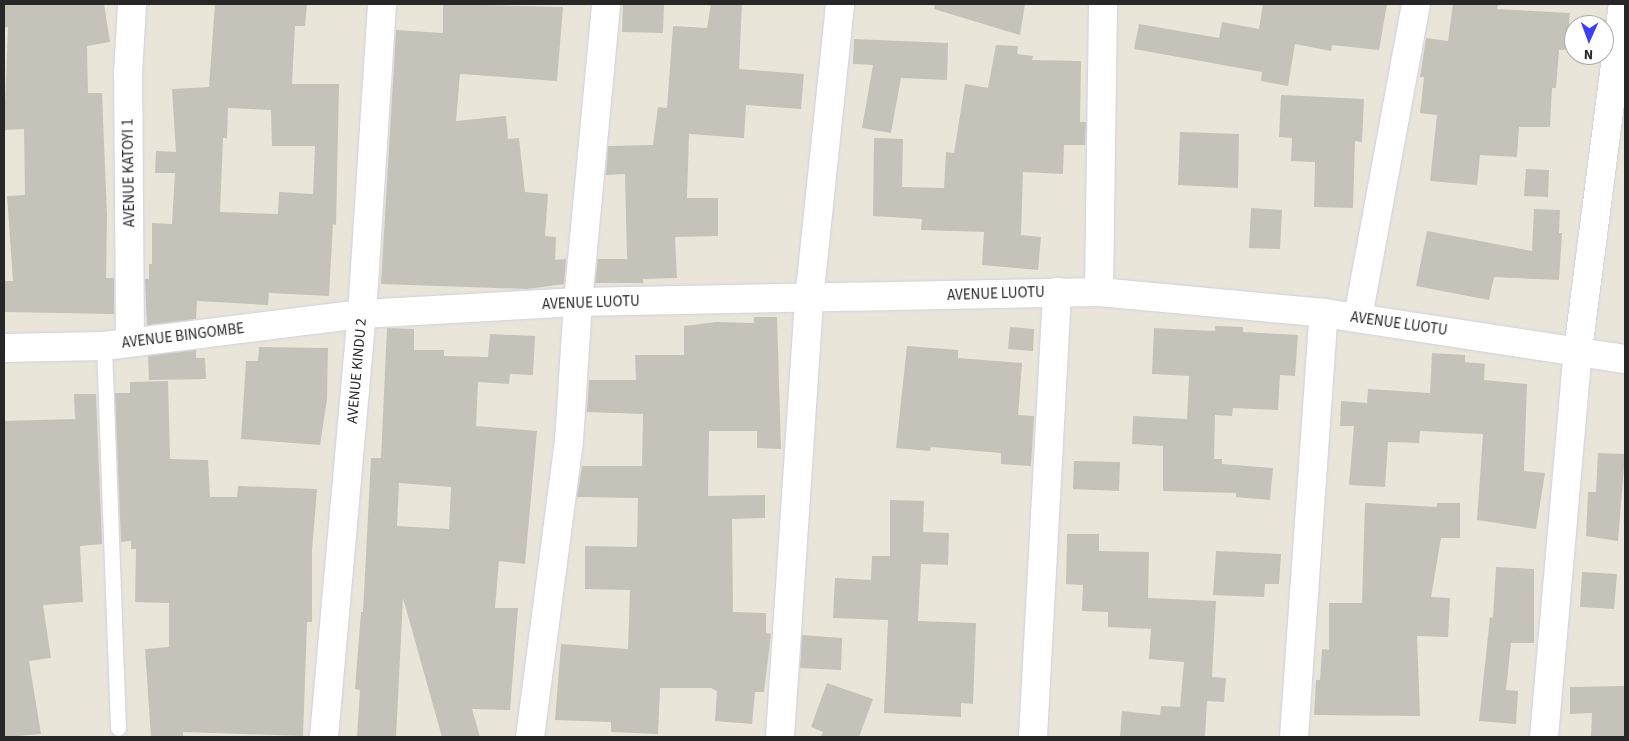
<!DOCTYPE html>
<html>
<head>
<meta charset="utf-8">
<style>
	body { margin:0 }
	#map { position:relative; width:1629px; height:741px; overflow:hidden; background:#eae5d9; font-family:"Source Sans 3",sans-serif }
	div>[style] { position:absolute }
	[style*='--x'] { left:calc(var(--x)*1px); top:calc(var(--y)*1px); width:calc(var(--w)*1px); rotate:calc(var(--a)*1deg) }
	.building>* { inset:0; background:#c5c2b9 }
	.roads { filter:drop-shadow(0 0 1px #cecfe0) drop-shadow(0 0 1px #cecfe0) }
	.service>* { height:15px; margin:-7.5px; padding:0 7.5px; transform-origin:7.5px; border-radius:7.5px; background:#fff }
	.minor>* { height:28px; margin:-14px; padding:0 14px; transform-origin:14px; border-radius:14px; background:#fff }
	span { translate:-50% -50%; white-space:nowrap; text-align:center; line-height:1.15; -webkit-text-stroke:5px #fff; paint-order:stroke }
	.street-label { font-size:15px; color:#272727 }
	.frame { position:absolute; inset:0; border:5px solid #272727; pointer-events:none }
	.north { position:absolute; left:1564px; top:15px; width:50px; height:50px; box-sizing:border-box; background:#fff; border:1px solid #a9a9a9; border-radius:50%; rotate:182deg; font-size:14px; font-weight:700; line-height:20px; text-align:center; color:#272727 }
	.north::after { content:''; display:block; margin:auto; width:18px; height:22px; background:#3b3ff4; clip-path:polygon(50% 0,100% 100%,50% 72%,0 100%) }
</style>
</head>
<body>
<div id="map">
	<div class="building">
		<div style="clip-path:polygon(4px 4px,104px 4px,110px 42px,87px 46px,88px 93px,102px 93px,107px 216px,106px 278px,114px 278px,114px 314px,4px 312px,4px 281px,13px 281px,7px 196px,25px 195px,24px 129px,4px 130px,8px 27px,4px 27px)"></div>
		<div style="clip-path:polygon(evenodd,215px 4px,307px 4px,305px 26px,295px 26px,292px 84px,339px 84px,336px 225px,333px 224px,329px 296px,269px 293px,268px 305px,197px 301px,196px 319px,147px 325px,145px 279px,149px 279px,149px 264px,152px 264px,152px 223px,172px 224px,175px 173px,155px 173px,156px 151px,176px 152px,172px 89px,209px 87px,215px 4px,228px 108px,271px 110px,272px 146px,315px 146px,313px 194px,279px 192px,278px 214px,220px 212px,223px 138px,227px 138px,228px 108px)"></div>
		<div style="clip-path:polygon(443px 4px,563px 7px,557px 81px,460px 74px,456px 121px,506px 116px,508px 139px,519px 138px,525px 192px,548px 194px,545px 236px,556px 237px,555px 260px,566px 259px,564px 284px,527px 289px,381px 284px,396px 30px,443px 33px)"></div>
		<div style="clip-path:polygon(623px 4px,664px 4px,663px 33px,622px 32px)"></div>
		<div style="clip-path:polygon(711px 4px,742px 4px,739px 69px,804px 74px,801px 109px,746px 105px,744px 138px,689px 134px,687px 198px,718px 198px,718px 236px,675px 237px,677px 278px,643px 279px,643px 283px,595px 283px,598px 259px,627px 259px,625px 174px,606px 175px,608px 146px,653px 145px,658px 107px,667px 108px,673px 26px,707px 28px)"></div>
		<div style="clip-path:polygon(935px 4px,1025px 4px,1020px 35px,934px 9px)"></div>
		<div style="clip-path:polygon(1263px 4px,1387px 4px,1379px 50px,1332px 45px,1331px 51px,1295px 44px,1288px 86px,1261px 81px,1262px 72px,1134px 49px,1139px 24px,1219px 38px,1222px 22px,1259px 29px)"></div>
		<div style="clip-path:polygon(1453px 4px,1498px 4px,1497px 9px,1570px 13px,1569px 25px,1574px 25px,1574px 49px,1559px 50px,1556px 88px,1552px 88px,1550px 127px,1519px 127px,1517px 157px,1480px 155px,1477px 185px,1430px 181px,1437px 115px,1420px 113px,1424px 77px,1420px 77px,1426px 38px,1448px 41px)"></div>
		<div style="clip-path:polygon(854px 39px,948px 43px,947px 80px,901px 78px,891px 133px,862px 128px,873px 65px,853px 64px)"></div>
		<div style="clip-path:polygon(996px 45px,1018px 46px,1017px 54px,1033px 56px,1032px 60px,1081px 61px,1080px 122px,1086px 122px,1085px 145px,1064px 145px,1063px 174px,1023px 172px,1021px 235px,1041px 237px,1038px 270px,982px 265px,984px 232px,921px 230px,922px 219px,873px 216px,874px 138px,903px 139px,902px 187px,944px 188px,946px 152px,954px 153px,965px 84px,988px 88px)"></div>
		<div style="clip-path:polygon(1281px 95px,1364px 99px,1362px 142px,1355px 141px,1353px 208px,1314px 207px,1315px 162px,1291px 161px,1292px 138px,1279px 137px)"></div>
		<div style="clip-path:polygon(1180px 132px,1239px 134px,1238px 188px,1178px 185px)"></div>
		<div style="clip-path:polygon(1526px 169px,1549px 170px,1548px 197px,1524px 196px)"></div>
		<div style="clip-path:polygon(1251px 208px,1282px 210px,1280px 249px,1249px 248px)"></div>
		<div style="clip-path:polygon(1534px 209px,1560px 210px,1559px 233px,1562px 233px,1559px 280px,1494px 277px,1489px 300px,1416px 286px,1427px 231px,1532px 251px)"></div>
		<div style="clip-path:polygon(754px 317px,777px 317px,781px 449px,757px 448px,757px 431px,709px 431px,708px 496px,765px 495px,765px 518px,732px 519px,733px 612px,766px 613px,766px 633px,771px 634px,764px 692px,755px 692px,752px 724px,715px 721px,717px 691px,711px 688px,660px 688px,658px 734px,611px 732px,611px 722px,555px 720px,561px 644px,628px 649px,630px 590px,585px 589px,585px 546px,637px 547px,638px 498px,577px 497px,582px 466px,642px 466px,643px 414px,587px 412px,589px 380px,636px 380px,635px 355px,684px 355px,684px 326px,717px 322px,754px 323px)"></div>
		<div style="clip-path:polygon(1215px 326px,1243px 327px,1243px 332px,1298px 335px,1295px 376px,1280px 375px,1278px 410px,1233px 408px,1232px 416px,1215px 415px,1214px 459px,1222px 459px,1222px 464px,1273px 468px,1270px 500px,1236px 497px,1236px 493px,1163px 491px,1163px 446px,1132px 444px,1133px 416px,1187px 419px,1189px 376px,1152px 374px,1154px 328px,1215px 331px)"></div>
		<div style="clip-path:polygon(1010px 327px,1034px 329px,1033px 351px,1008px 349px)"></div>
		<div style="clip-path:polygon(evenodd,387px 328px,414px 329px,414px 350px,444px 350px,444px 356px,488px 357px,490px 334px,535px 336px,533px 375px,510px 374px,509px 384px,478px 382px,476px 426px,537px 431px,525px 564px,499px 561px,495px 608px,518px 608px,510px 710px,472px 709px,480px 737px,442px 737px,403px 598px,396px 737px,357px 737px,360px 690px,355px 689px,361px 612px,363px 612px,371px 458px,381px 458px,387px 328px,399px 483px,451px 487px,449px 529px,397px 526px,399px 483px)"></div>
		<div style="clip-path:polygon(907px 346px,958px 350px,958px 358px,1022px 363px,1018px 415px,1034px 416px,1031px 466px,1001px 464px,1001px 453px,931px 447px,930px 451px,896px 448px)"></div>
		<div style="clip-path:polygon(259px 347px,328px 348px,327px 399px,320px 445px,241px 439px,246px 361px,258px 361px)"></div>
		<div style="clip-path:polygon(196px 350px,196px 358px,205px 358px,206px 379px,149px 380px,148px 356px)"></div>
		<div style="clip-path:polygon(1432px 353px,1465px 355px,1465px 362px,1485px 364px,1484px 380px,1527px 384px,1524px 471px,1545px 473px,1536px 529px,1477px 520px,1483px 434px,1420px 431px,1419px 443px,1388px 442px,1385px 487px,1349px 485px,1354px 426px,1340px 426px,1341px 401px,1367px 403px,1368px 389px,1430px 393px)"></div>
		<div style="clip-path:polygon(168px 381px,170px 459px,208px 460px,210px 497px,237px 497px,238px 486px,317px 489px,312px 550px,312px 622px,307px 622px,303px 736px,183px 732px,183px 737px,151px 737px,145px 649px,169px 647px,169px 603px,135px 602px,136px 549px,131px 549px,131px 541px,121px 542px,115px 393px,130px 393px,130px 382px)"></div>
		<div style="clip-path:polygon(74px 394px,96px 394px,102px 544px,80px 546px,83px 602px,43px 605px,51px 658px,29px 661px,41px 734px,4px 737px,4px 421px,75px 419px)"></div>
		<div style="clip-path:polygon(1598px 453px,1625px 454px,1618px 541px,1586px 536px,1588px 492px,1596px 492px)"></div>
		<div style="clip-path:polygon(1074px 461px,1120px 462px,1119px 491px,1073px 489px)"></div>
		<div style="clip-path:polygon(890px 500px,924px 501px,923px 532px,949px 533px,948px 565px,921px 564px,918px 621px,976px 623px,973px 704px,961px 703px,961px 717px,884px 713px,888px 620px,833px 618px,835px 578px,871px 580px,872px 556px,890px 556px)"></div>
		<div style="clip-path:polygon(1365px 503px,1437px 507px,1437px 503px,1460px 503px,1460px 538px,1441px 538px,1431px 597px,1450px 598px,1448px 637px,1417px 636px,1420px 716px,1314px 715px,1316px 680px,1320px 680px,1322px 649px,1329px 650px,1329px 603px,1362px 603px)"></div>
		<div style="clip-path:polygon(1067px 534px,1099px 534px,1099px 551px,1149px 552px,1148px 598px,1216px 601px,1212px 677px,1226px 678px,1224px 702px,1207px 701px,1205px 737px,1120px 737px,1122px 711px,1160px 715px,1161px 706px,1180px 707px,1184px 662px,1149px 659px,1151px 629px,1108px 627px,1108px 612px,1082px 611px,1083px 585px,1066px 584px)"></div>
		<div style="clip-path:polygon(1216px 551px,1281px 554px,1279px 584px,1265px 584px,1264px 597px,1213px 595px)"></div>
		<div style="clip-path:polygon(1496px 567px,1534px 569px,1534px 643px,1511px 643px,1506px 690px,1518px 691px,1516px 724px,1479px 721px,1490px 617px,1493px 618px)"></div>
		<div style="clip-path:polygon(1582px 572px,1617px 574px,1614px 609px,1580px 607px)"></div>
		<div style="clip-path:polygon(802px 635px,842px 638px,841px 670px,800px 668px)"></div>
		<div style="clip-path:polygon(827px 683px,873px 699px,859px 737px,821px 737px,823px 732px,811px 727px)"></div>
		<div style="clip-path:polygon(1625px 686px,1625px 737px,1591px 737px,1592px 713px,1570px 714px,1570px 687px)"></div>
	</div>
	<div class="roads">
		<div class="service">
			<div style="--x:104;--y:346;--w:382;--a:87.9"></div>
		</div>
		<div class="minor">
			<div style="--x:1099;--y:292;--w:288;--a:-89.2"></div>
			<div style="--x:1358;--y:317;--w:318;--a:-79.5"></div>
			<div style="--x:130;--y:342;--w:268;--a:-90.4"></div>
			<div style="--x:128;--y:74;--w:70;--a:-86.7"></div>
			<div style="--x:4;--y:348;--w:100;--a:-1.1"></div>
			<div style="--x:104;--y:346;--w:260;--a:-7.1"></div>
			<div style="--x:362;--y:314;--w:216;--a:-3.2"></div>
			<div style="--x:578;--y:302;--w:521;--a:-1.1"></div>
			<div style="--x:1099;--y:292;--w:226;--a:5.3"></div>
			<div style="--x:1324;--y:313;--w:304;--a:8.7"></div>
			<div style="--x:324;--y:737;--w:425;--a:-84.9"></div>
			<div style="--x:362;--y:314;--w:311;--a:-86.3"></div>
			<div style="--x:530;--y:737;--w:299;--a:-82.5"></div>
			<div style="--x:569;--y:441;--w:139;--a:-86.3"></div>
			<div style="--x:578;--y:302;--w:299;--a:-84.6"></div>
			<div style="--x:780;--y:737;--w:438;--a:-86.2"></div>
			<div style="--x:809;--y:300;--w:298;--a:-84"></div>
			<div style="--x:1033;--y:737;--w:446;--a:-86.9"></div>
			<div style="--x:1294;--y:737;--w:425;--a:-86"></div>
			<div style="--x:1544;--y:737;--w:388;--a:-85"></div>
			<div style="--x:1578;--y:350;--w:349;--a:-82.6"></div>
		</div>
	</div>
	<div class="street-label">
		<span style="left:129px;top:173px;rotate:-91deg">AVENUE KATOYI 1</span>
		<span style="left:996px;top:294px;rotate:-2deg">AVENUE LUOTU</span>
		<span style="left:591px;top:303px;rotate:-2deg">AVENUE LUOTU</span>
		<span style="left:1399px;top:324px;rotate:8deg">AVENUE LUOTU</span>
		<span style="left:183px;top:336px;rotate:-7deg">AVENUE BINGOMBE</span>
		<span style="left:357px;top:371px;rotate:-85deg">AVENUE KINDU 2</span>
	</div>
	<div class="frame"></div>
	<div class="north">N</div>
</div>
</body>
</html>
